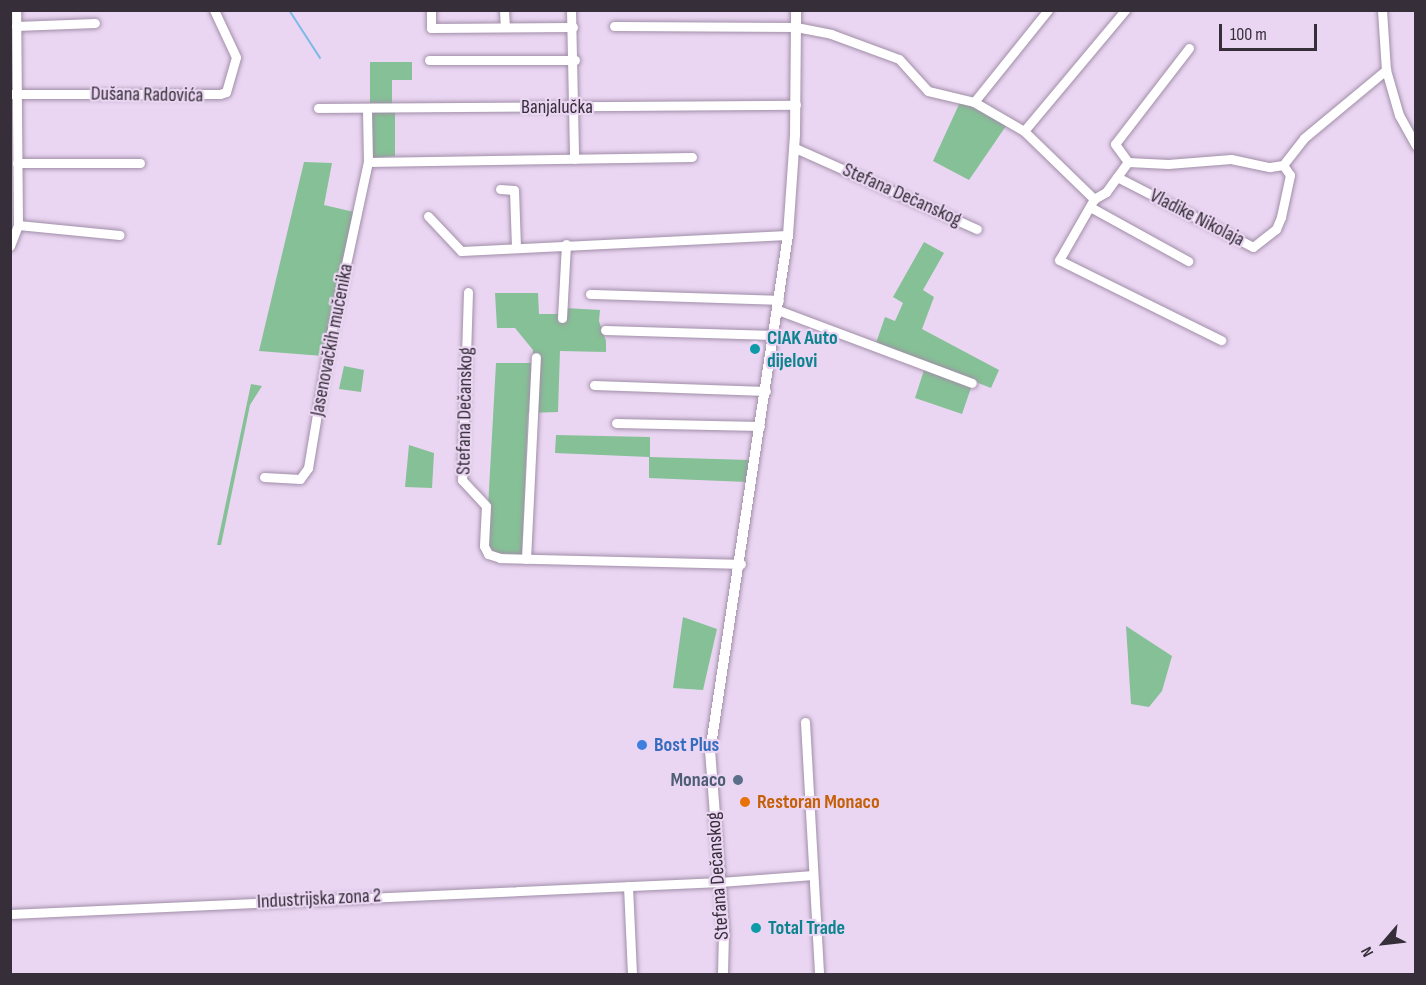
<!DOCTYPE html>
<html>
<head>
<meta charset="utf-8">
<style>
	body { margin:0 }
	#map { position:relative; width:1426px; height:985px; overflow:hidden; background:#ead6f2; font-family:"Sofia Sans Condensed",sans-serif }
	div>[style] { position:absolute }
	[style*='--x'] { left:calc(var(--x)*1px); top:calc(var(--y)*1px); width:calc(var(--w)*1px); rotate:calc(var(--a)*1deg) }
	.green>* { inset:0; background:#86c096 }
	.stream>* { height:2px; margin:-1px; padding:0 1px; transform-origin:1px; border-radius:1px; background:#7fb9e8 }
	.roads { filter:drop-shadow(0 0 2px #a18ea8) drop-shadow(0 0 2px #a18ea8) }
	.minor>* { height:9px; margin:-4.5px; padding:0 4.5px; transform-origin:4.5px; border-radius:4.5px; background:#fff }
	.major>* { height:10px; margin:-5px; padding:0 5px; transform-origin:5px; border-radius:5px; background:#fff }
	.dots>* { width:16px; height:16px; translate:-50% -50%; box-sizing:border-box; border:3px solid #ead6f2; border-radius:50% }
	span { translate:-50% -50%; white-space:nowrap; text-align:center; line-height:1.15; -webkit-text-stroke:4.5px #ead6f2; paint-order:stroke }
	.street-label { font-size:20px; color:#362e39 }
	.culture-label { font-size:20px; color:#0d838f; font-weight:700 }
	.left { translate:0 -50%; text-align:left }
	.shop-label { font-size:20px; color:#366cbe; font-weight:700 }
	.service-label { font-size:20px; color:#4e5e75; font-weight:700 }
	.right { translate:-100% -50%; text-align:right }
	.food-label { font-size:20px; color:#c56008; font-weight:700 }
	.frame { position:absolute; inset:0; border:12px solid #362e39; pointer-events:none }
	.north { position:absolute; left:1354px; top:913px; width:60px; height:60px; -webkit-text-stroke:4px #ead6f2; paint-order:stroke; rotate:242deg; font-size:16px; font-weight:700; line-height:24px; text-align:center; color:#362e39 }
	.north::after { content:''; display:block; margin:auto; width:21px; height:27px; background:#362e39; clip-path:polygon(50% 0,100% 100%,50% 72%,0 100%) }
	.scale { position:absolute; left:1219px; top:24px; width:98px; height:27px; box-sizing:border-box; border:3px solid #362e39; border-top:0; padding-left:8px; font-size:18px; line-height:21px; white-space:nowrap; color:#362e39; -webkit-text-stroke:4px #ead6f2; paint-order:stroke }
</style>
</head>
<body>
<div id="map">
	<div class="green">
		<div style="clip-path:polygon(370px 62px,412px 62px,412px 80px,392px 80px,392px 104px,370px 103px)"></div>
		<div style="clip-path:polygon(961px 100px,1006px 126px,969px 180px,933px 161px)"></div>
		<div style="clip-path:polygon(395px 109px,395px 156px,371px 158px,371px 113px)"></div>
		<div style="clip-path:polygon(304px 162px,332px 163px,324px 205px,354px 212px,323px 356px,259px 351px)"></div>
		<div style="clip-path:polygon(924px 242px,944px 253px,923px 290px,934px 297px,922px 329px,999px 370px,991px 388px,876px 343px,885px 317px,895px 321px,903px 303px,893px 297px)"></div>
		<div style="clip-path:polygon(495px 293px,538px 293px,539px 314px,559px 314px,565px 308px,600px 310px,599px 321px,606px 341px,606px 352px,560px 351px,558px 412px,528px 413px,522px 555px,496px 553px,486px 544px,496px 363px,532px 363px,533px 350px,515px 328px,497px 328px)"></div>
		<div style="clip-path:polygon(344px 366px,364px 370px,361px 392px,339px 389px)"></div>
		<div style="clip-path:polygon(925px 367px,972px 385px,962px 414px,915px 398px)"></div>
		<div style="clip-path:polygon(251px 384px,262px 386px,250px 405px,221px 545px,217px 545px)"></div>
		<div style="clip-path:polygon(556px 435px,650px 437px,650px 457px,749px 460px,747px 482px,649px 478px,649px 457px,555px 453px)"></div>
		<div style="clip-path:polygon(409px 445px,434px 453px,432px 488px,405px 487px)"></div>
		<div style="clip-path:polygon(683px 617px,717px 629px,703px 690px,673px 688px)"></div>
		<div style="clip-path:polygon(1126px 626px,1172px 656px,1162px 691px,1149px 707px,1131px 704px)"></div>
	</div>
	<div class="stream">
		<div style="--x:289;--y:10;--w:57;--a:57.1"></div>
	</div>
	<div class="roads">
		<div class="minor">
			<div style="--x:431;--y:10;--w:18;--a:90"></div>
			<div style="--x:431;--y:28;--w:142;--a:-0.4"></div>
			<div style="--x:504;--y:10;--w:17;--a:87"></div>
			<div style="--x:571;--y:10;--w:149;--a:88.8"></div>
			<div style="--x:1382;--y:10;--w:60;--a:86.2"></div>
			<div style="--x:1386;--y:70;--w:47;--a:73.9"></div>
			<div style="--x:1399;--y:115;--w:35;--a:61"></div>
			<div style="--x:16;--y:26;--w:79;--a:-2.2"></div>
			<div style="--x:614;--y:26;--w:182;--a:0.3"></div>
			<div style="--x:796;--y:27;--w:36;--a:11"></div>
			<div style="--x:831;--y:34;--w:72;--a:20.2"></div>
			<div style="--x:899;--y:59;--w:43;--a:47.8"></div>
			<div style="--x:928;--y:91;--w:47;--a:13.4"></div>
			<div style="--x:974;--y:102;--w:58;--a:30.1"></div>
			<div style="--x:1024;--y:131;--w:98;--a:44.2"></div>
			<div style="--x:1094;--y:199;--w:70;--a:119.8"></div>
			<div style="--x:1059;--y:260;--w:181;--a:26.3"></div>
			<div style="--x:1189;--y:48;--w:121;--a:127.6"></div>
			<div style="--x:1115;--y:144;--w:22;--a:54"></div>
			<div style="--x:1128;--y:162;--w:40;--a:2.9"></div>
			<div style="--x:1168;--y:164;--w:63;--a:-4.5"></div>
			<div style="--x:1231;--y:159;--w:40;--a:12"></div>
			<div style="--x:1270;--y:167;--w:13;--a:-9"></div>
			<div style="--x:1283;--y:165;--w:34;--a:-52"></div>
			<div style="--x:1304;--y:138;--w:107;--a:-39.7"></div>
			<div style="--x:429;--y:60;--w:146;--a:0"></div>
			<div style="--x:10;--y:94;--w:210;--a:0"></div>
			<div style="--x:220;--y:94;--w:6;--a:-18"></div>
			<div style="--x:226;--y:92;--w:36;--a:-74"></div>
			<div style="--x:236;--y:57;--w:52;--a:-115.1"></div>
			<div style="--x:974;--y:102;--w:118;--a:-51.2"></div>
			<div style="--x:318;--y:108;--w:478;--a:-0.4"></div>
			<div style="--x:1024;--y:131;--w:158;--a:-50.1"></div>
			<div style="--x:795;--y:148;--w:199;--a:24"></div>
			<div style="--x:368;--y:162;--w:324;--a:-0.9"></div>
			<div style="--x:17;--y:163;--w:123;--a:0"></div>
			<div style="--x:1117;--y:177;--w:153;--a:27.2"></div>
			<div style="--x:1253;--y:247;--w:29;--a:-38"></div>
			<div style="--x:1276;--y:229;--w:13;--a:-67"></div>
			<div style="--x:1281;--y:217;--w:43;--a:-77.9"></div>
			<div style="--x:1290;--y:175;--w:12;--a:-125"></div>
			<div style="--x:500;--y:189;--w:14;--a:4"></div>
			<div style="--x:514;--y:190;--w:57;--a:88"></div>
			<div style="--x:1094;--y:199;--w:14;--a:-30"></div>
			<div style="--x:1106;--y:192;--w:37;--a:-54"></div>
			<div style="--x:1092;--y:208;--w:110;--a:28.9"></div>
			<div style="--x:428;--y:216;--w:48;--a:46.7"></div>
			<div style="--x:461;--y:251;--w:327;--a:-2.8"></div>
			<div style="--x:18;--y:225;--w:102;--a:5.6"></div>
			<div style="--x:10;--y:246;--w:22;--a:-69"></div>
			<div style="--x:18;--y:225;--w:215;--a:-90.5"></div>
			<div style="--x:468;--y:292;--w:188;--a:91.8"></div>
			<div style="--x:462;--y:480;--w:35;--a:47"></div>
			<div style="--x:486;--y:506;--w:40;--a:92.9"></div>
			<div style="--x:484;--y:546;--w:9;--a:63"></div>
			<div style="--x:488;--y:554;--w:13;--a:18"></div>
			<div style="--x:500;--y:558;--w:241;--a:1.4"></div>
			<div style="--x:590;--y:294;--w:189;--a:1.8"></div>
			<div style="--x:778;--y:310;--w:207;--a:20.6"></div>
			<div style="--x:562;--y:318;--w:74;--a:-86.9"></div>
			<div style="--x:605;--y:330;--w:169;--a:1.7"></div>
			<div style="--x:594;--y:385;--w:172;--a:2"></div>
			<div style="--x:616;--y:423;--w:144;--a:1.2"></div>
			<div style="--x:264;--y:477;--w:36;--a:3"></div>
			<div style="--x:300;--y:479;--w:14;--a:-54"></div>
			<div style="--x:308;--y:468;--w:122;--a:-80.5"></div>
			<div style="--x:328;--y:348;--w:190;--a:-77.9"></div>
			<div style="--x:368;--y:162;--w:54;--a:-91.1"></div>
			<div style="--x:526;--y:559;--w:202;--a:-87.2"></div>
			<div style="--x:805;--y:722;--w:252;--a:86.8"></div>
			<div style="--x:628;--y:886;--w:88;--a:87.4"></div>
			<div style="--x:10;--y:914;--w:711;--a:-2.58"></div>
			<div style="--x:720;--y:882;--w:93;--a:-4.3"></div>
		</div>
		<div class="major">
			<div style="--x:723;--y:974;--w:42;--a:-88.6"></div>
			<div style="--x:724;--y:932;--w:181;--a:-94.4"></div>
			<div style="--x:710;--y:752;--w:523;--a:-81.42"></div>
			<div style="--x:788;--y:235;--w:100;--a:-86"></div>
			<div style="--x:795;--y:135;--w:125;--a:-89.5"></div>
		</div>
	</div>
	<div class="dots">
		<div style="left:755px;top:349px;background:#0f9aa8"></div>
		<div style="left:642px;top:745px;background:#3f7fe0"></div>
		<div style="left:738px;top:780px;background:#5c6f8a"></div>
		<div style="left:745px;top:802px;background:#e8710a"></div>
		<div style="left:756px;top:928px;background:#0f9aa8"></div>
	</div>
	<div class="street-label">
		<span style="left:147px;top:95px;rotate:1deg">Dušana Radovića</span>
		<span style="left:557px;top:107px">Banjalučka</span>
		<span style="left:902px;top:195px;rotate:24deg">Stefana Dečanskog</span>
		<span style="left:1197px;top:218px;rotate:27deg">Vladike Nikolaja</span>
		<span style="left:332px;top:340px;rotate:-79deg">Jasenovačkih mučenika</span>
		<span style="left:465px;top:411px;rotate:-89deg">Stefana Dečanskog</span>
		<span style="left:718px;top:876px;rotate:-94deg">Stefana Dečanskog</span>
		<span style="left:319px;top:899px;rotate:-3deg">Industrijska zona 2</span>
	</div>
	<div class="culture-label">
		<span class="left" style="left:767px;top:350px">CIAK Auto<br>dijelovi</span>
		<span class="left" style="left:768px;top:928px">Total Trade</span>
	</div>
	<div class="shop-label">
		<span class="left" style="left:654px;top:745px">Bost Plus</span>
	</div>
	<div class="service-label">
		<span class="right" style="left:726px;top:780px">Monaco</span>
	</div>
	<div class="food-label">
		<span class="left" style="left:757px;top:802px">Restoran Monaco</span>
	</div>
	<div class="frame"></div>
	<div class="north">N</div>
	<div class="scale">100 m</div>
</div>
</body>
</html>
